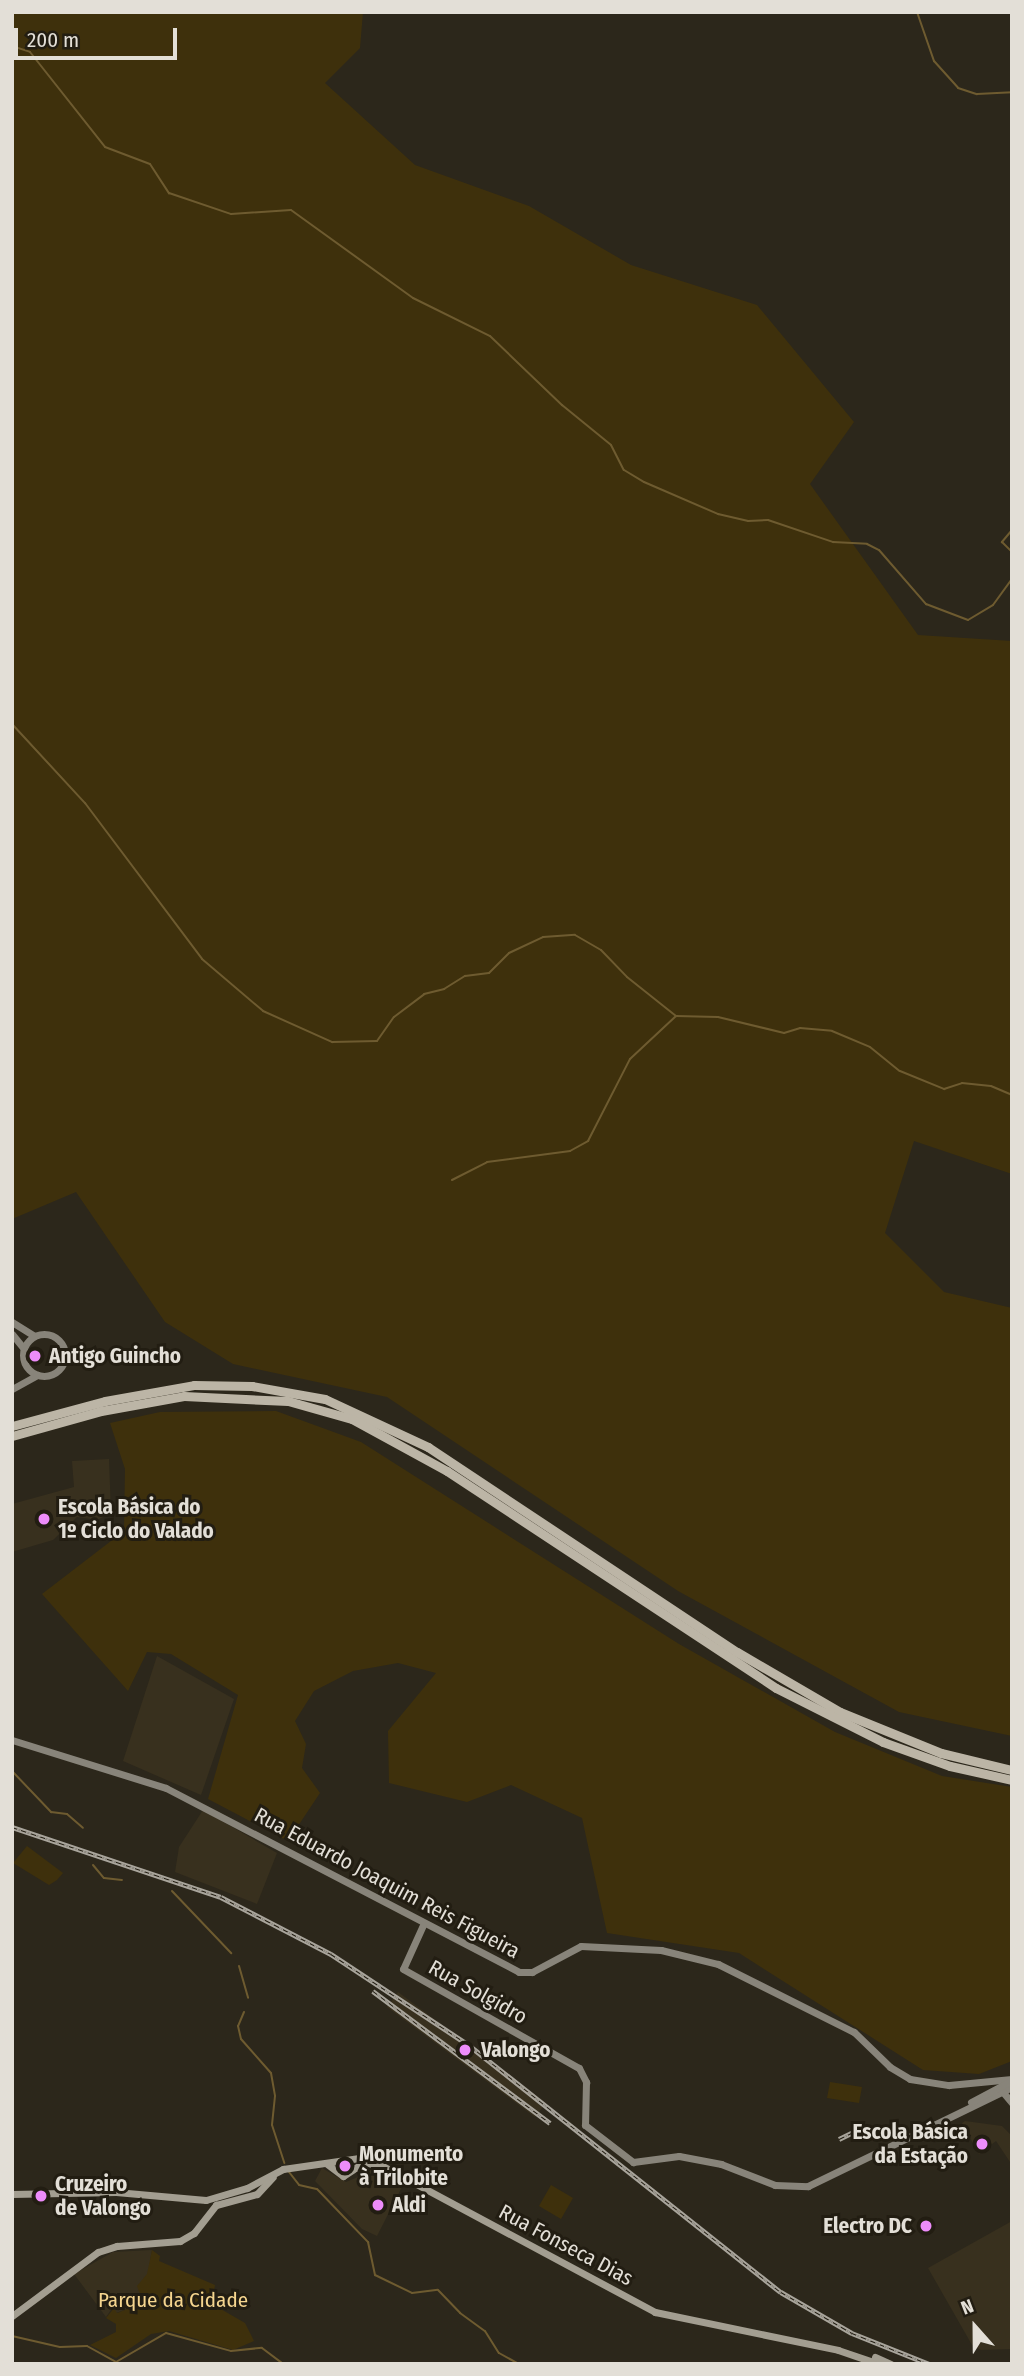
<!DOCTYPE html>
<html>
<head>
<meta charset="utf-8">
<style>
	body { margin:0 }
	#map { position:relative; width:1024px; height:2376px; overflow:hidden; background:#2c271b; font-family:"Fira Sans Condensed",sans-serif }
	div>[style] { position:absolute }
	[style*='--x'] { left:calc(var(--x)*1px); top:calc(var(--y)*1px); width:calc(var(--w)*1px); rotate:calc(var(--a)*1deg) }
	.built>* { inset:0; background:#38301e }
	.green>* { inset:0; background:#3e300c }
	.stream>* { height:2px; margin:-1px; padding:0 1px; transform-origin:1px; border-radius:1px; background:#6e5b30 }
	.secondary>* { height:7px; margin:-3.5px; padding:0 3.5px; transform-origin:3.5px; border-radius:3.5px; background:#88847a }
	.secondary>.ring { margin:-3.5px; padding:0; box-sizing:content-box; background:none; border:7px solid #88847a; border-radius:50% }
	.primary>* { height:7px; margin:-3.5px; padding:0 3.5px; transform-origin:3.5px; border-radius:3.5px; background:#a39e91 }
	.highway>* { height:9px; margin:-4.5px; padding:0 4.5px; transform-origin:4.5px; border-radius:4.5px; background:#bcb5a6 }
	.rail>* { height:4.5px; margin-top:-2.25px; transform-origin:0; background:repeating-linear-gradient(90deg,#221d12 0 5px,#a9a59c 0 10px); box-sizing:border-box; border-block:2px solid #a9a59c }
	.dots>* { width:19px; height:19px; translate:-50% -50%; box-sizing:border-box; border:4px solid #221d12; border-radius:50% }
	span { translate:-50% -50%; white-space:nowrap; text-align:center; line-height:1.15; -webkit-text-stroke:6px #221d12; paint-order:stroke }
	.poi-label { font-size:21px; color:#e3dfd7; font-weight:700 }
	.left { translate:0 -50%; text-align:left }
	.right { translate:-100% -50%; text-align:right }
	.street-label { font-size:21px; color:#e3dfd7 }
	.park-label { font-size:21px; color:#f5d58f }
	.frame { position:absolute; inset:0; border:14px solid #e3dfd7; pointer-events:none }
	.north { position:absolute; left:940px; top:2292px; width:70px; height:70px; -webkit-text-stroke:5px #221d12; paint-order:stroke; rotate:339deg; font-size:19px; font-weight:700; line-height:28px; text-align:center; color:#e3dfd7 }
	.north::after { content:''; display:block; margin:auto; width:24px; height:32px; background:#e3dfd7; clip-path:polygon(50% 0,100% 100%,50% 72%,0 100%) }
	.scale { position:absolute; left:14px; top:28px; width:163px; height:32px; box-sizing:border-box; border:4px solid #e3dfd7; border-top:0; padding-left:9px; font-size:21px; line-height:24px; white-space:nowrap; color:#e3dfd7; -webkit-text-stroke:5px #221d12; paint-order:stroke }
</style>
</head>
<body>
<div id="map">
	<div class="built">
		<div style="clip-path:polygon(109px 1459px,111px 1513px,97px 1520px,77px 1517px,53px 1540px,12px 1552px,12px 1504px,74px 1487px,72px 1461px)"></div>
		<div style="clip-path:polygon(157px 1656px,234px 1699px,201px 1795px,123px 1761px)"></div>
		<div style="clip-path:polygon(203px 1810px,277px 1853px,257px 1904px,175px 1872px,179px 1847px)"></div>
		<div style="clip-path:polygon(398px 1992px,546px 2103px,535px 2117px,387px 2007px)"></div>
		<div style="clip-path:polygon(965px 2121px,1002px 2126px,1012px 2136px,1012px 2165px,996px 2141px,979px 2154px,962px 2123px)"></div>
		<div style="clip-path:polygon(364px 2167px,404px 2183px,377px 2236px,362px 2229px,315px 2181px,322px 2168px,346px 2182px,358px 2177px)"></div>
		<div style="clip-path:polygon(1012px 2221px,1012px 2349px,981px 2350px,972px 2345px,928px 2268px)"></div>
		<div style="clip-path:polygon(152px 2250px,143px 2303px,116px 2313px,113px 2307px,106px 2317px,74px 2274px,113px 2252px)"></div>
	</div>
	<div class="green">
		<div style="clip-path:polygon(12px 12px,363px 12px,360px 48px,325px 83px,415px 165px,529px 206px,631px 265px,757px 305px,854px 422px,810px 484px,918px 635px,1012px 641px,1012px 1174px,914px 1141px,885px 1233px,944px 1292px,1012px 1308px,1012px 1736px,899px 1712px,678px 1591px,387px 1397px,233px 1364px,165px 1322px,76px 1192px,12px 1219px)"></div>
		<div style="clip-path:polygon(276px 1411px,361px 1442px,679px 1644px,835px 1732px,942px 1776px,1012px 1787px,1012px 2061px,979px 2074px,923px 2070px,739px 1953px,607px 1933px,582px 1818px,511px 1785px,467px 1802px,389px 1783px,388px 1731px,436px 1673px,398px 1663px,353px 1671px,314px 1691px,295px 1721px,306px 1744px,302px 1768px,320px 1793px,288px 1841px,208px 1799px,238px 1695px,171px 1654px,147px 1652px,128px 1691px,42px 1594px,124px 1531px,125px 1469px,110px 1423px,160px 1412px)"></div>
		<div style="clip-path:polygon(27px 1846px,63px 1873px,57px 1880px,49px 1885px,13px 1863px)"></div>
		<div style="clip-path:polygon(830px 2082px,862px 2087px,859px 2103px,827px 2098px)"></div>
		<div style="clip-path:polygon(551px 2185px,573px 2198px,561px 2219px,539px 2206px)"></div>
		<div style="clip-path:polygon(152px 2250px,160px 2256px,159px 2261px,215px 2285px,212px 2304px,245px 2323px,254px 2341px,233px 2350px,169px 2331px,151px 2334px,116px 2358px,90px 2345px,116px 2332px,116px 2324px,106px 2318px,114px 2308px,117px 2313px,143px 2303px,137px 2286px,147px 2274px)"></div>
	</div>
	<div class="stream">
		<div style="--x:917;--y:12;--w:52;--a:70.9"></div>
		<div style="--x:934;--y:61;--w:36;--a:48"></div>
		<div style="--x:958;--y:88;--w:20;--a:18"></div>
		<div style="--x:977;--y:94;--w:35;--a:-3"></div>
		<div style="--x:12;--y:46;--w:19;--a:18"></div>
		<div style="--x:30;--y:52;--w:121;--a:51.7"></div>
		<div style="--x:105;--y:147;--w:48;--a:20.7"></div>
		<div style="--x:150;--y:164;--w:35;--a:57"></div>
		<div style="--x:169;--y:193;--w:65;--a:18.7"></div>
		<div style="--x:231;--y:214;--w:60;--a:-3.8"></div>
		<div style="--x:291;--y:210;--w:150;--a:35.8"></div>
		<div style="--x:413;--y:298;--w:86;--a:26.3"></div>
		<div style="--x:490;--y:336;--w:100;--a:43.8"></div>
		<div style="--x:562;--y:405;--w:63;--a:39.2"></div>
		<div style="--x:611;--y:445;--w:28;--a:63"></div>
		<div style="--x:624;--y:470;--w:23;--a:31"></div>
		<div style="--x:644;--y:482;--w:81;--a:23.4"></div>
		<div style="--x:718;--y:514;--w:31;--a:13"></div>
		<div style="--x:748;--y:521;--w:20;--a:-3"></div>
		<div style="--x:768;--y:520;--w:69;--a:18.7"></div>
		<div style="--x:833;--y:542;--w:34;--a:3"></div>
		<div style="--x:867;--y:544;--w:13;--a:27"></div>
		<div style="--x:879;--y:550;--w:72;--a:49"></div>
		<div style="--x:926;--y:604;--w:45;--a:20.9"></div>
		<div style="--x:968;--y:620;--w:29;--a:-31"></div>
		<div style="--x:993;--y:605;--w:32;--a:-54"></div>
		<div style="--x:1012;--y:530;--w:16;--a:130"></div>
		<div style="--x:1002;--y:542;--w:14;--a:45"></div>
		<div style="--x:12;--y:724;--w:108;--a:47.3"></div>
		<div style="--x:85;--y:803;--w:195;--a:53.1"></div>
		<div style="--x:202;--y:959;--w:80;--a:40.4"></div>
		<div style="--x:263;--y:1011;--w:76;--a:24.2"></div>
		<div style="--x:332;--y:1042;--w:45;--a:-1.3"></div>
		<div style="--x:377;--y:1041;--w:29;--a:-55"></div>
		<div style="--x:394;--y:1017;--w:38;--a:-37"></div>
		<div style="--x:424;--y:994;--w:21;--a:-14"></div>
		<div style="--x:444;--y:989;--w:25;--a:-32"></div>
		<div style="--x:465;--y:976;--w:24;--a:-7"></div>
		<div style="--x:489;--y:973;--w:28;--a:-45"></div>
		<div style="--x:509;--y:953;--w:38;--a:-25"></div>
		<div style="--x:543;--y:937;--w:32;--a:-4"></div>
		<div style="--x:575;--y:935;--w:30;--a:30"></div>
		<div style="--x:601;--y:950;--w:37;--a:46"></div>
		<div style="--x:627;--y:977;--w:63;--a:38.5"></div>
		<div style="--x:676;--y:1016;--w:42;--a:1.4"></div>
		<div style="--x:718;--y:1017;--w:68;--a:13.6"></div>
		<div style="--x:784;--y:1033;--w:17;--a:-17"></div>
		<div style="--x:800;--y:1028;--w:32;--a:5"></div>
		<div style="--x:832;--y:1031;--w:41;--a:22.8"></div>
		<div style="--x:870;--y:1047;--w:38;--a:39"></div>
		<div style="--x:900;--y:1071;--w:48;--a:22.2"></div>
		<div style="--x:944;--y:1089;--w:19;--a:-18"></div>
		<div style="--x:962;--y:1083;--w:29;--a:6"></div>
		<div style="--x:991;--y:1086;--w:23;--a:23"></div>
		<div style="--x:452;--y:1180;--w:39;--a:-27"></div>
		<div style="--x:487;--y:1162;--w:84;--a:-7.5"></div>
		<div style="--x:570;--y:1151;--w:21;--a:-29"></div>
		<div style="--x:588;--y:1141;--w:92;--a:-62.9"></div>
		<div style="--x:630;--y:1059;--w:63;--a:-43.1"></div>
		<div style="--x:12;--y:1771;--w:57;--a:46.4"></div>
		<div style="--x:51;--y:1812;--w:16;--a:7"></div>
		<div style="--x:67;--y:1814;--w:21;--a:41"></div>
		<div style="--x:93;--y:1865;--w:17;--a:50"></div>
		<div style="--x:104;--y:1878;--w:18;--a:6"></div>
		<div style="--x:172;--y:1891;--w:86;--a:46.4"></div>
		<div style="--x:239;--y:1966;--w:33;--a:74"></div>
		<div style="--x:244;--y:2012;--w:15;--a:113"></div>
		<div style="--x:238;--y:2026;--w:13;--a:77"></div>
		<div style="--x:241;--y:2039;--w:45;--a:48.6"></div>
		<div style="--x:271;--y:2073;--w:23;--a:80"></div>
		<div style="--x:275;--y:2096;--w:29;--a:96"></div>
		<div style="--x:272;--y:2125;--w:40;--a:72"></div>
		<div style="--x:289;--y:2172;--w:16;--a:52"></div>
		<div style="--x:299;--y:2185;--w:18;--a:13"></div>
		<div style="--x:317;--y:2189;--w:74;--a:46.1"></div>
		<div style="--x:368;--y:2242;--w:34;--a:78"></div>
		<div style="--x:375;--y:2275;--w:41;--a:25.9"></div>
		<div style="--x:412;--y:2293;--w:26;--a:-7"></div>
		<div style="--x:438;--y:2290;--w:32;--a:46"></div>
		<div style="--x:460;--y:2313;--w:31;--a:36"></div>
		<div style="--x:485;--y:2331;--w:26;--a:58"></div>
		<div style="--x:499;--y:2353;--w:21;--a:29"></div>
		<div style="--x:12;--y:2336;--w:49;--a:12.9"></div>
		<div style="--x:60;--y:2347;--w:27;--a:-2"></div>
		<div style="--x:87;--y:2346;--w:33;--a:29"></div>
		<div style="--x:116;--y:2362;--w:58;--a:-30.1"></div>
		<div style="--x:166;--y:2333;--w:67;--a:15.5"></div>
		<div style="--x:231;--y:2351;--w:31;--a:-6"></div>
		<div style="--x:262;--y:2348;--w:26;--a:37"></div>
		<div style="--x:467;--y:2364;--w:14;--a:0"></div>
	</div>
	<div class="secondary">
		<div style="--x:12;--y:1322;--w:26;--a:32"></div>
		<div class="ring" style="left:23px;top:1334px;width:35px;height:35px"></div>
		<div style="--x:12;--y:1334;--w:19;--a:51"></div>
		<div style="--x:12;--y:1389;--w:29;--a:-29"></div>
		<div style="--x:12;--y:1740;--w:161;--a:17.3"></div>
		<div style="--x:166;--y:1788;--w:398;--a:27.5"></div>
		<div style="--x:519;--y:1972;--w:13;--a:0"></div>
		<div style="--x:532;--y:1972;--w:55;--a:-28"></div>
		<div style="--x:581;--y:1946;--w:80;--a:2.9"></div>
		<div style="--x:661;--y:1950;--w:59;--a:13.8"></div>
		<div style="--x:718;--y:1964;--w:152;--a:26.6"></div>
		<div style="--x:854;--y:2032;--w:50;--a:44.2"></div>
		<div style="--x:890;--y:2067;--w:23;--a:31"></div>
		<div style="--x:910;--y:2079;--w:39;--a:9"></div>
		<div style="--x:949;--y:2085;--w:63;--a:-5.4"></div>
		<div style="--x:423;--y:1925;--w:48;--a:114.4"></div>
		<div style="--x:403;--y:1969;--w:202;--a:29.4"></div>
		<div style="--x:579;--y:2068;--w:16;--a:63"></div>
		<div style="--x:586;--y:2082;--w:43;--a:91.3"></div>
		<div style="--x:585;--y:2125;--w:61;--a:37.6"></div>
		<div style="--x:633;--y:2162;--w:46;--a:-7.4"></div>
		<div style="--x:679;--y:2156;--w:43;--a:10.8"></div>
		<div style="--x:721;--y:2164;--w:58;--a:21.3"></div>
		<div style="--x:775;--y:2185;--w:33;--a:2"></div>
		<div style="--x:808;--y:2186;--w:227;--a:-25.9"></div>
		<div style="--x:1002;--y:2091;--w:16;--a:50"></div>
		<div style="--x:971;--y:2102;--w:41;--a:-27.8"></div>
	</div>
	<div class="primary">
		<div style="--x:327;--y:2164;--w:20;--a:37"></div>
		<div style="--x:343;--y:2176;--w:24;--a:-33"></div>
		<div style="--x:363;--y:2163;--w:13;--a:4"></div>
		<div style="--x:12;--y:2194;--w:104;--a:-1.1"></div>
		<div style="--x:116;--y:2192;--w:90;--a:5.1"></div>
		<div style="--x:206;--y:2200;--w:43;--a:-16.3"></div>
		<div style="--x:247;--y:2188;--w:41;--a:-27.8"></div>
		<div style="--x:283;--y:2169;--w:84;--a:-8.2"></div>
		<div style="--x:366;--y:2157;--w:328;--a:28.2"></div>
		<div style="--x:655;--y:2312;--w:187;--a:11.7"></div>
		<div style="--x:838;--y:2350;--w:43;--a:18.9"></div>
		<div style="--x:216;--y:2205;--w:42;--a:-15"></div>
		<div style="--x:257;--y:2194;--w:23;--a:-47"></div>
		<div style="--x:12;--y:2316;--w:107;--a:-36.7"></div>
		<div style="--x:98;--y:2252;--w:20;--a:-18"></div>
		<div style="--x:117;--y:2246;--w:63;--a:-4.5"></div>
		<div style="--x:180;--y:2241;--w:16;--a:-30"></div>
		<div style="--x:194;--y:2233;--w:36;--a:-52"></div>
		<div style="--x:875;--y:2357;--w:17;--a:24"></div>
	</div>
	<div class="highway">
		<div style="--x:12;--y:1426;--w:96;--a:-15"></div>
		<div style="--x:105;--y:1401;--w:90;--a:-10.2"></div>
		<div style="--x:194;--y:1385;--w:58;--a:1"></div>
		<div style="--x:252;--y:1386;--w:74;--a:10.1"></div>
		<div style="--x:325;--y:1399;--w:114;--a:25"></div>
		<div style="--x:428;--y:1447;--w:371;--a:33.6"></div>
		<div style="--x:737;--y:1652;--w:119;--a:30.2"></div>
		<div style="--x:840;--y:1712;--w:109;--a:22.1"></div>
		<div style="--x:941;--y:1753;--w:73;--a:13.5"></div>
		<div style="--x:12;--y:1436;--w:92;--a:-15.7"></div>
		<div style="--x:101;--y:1411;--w:84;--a:-10.2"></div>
		<div style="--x:184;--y:1396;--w:104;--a:2.8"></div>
		<div style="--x:288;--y:1401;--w:66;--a:15.7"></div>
		<div style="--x:352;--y:1419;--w:108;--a:28.7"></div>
		<div style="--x:447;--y:1471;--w:394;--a:33.4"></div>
		<div style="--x:776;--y:1688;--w:120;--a:26.8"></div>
		<div style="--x:883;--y:1742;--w:71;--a:19.7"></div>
		<div style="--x:950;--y:1766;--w:64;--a:12.7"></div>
	</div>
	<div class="rail">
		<div style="--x:12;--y:1827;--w:220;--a:18.5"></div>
		<div style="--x:221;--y:1897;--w:124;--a:27.4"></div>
		<div style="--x:331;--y:1954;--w:165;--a:33.4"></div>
		<div style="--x:469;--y:2045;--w:398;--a:38.4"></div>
		<div style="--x:781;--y:2292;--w:82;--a:30"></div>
		<div style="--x:852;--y:2333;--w:83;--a:21.9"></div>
		<div style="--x:373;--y:1991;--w:221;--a:36.7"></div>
		<div style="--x:839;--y:2139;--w:25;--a:-26"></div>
	</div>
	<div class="dots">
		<div style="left:35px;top:1356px;background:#ed8cfa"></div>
		<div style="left:44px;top:1519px;background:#ed8cfa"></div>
		<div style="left:465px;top:2050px;background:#ed8cfa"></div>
		<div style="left:982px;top:2144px;background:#ed8cfa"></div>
		<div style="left:345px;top:2166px;background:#ed8cfa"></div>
		<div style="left:41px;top:2196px;background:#ed8cfa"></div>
		<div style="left:378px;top:2205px;background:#ed8cfa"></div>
		<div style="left:926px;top:2226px;background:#ed8cfa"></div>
	</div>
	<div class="poi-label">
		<span class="left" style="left:49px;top:1356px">Antigo Guincho</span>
		<span class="left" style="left:58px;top:1519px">Escola Básica do<br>1º Ciclo do Valado</span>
		<span class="left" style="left:481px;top:2050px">Valongo</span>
		<span class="right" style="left:968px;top:2144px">Escola Básica<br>da Estação</span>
		<span class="left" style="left:359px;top:2166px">Monumento<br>à Trilobite</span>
		<span class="left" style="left:55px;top:2196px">Cruzeiro<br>de Valongo</span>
		<span class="left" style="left:392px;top:2205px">Aldi</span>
		<span class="right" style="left:912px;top:2226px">Electro DC</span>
	</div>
	<div class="street-label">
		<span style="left:387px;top:1883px;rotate:28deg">Rua Eduardo Joaquim Reis Figueira</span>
		<span style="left:478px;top:1992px;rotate:29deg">Rua Solgidro</span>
		<span style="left:566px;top:2245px;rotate:28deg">Rua Fonseca Dias</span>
	</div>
	<div class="park-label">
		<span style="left:173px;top:2300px">Parque da Cidade</span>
	</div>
	<div class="frame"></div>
	<div class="north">N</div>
	<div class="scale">200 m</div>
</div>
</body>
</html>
